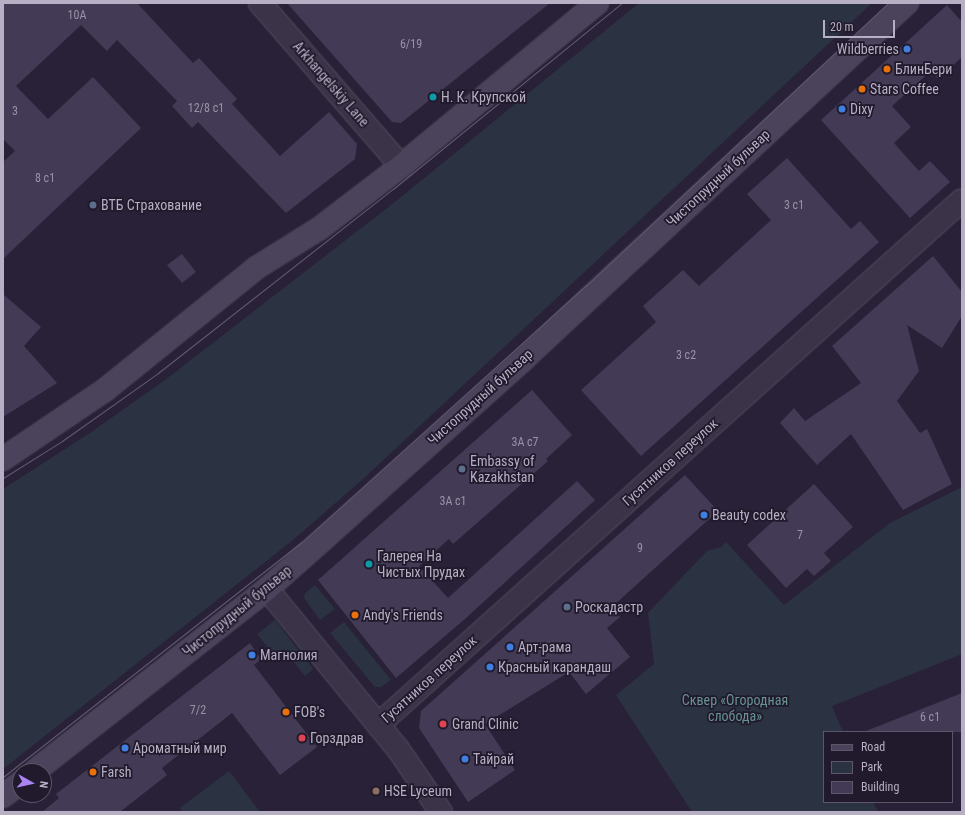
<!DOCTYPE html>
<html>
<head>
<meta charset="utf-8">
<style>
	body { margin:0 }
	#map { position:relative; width:965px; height:815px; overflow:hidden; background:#282137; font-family:"Roboto Condensed",sans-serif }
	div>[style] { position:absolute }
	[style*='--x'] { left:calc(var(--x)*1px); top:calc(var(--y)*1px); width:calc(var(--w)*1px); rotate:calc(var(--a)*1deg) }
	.green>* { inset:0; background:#2b3343 }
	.building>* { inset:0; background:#433a55 }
	.roads { filter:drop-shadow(0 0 1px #564f62) drop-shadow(0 0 1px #564f62) }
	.minor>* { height:22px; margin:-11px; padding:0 11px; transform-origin:11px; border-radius:11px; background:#3b3448 }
	.secondary>* { height:22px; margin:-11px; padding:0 11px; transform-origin:11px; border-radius:11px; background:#4b425b }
	.tram>* { height:1px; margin:-0.5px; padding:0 0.5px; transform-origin:0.5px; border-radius:0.5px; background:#635a72 }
	.dots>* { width:11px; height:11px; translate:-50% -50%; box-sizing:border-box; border:2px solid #201a2c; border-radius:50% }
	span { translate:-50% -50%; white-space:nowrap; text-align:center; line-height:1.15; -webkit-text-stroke:3.5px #201a2c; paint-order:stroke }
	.number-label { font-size:12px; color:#9a92a8 }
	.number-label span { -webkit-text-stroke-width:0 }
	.poi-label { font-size:14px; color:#b7afc4 }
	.right { translate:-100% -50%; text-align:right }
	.left { translate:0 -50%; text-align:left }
	.street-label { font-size:14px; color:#b7afc4 }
	.park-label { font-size:14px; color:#679493 }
	.frame { position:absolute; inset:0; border:4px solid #b7afc4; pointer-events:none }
	.legend { position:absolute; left:823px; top:731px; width:130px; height:72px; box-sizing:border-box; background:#201a2c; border:1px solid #5c5669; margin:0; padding:5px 7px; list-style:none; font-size:12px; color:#b7afc4 }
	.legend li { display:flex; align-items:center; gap:8px; height:20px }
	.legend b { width:20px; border:1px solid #5c5669 }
	.north { position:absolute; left:12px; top:763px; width:40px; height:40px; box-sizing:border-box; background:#201a2c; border:1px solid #5c5669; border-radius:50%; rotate:98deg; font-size:11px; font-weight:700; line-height:16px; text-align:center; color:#b7afc4 }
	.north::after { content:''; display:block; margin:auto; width:14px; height:18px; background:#ac83f5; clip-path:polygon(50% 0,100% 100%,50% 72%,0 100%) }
	.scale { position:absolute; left:823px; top:20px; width:72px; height:18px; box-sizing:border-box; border:2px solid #b7afc4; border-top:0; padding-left:5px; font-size:12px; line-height:14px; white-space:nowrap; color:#b7afc4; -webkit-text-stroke:3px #201a2c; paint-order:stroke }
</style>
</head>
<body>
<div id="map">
	<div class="green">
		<div style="clip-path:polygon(639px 3px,872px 3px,363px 479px,293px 540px,3px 769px,3px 489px,90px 433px,165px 380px,395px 202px)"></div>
		<div style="clip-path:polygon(962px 487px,962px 654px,832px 706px,843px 732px,824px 732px,824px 802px,873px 802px,878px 812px,692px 812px,616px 695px,654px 664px,648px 613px,707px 551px,721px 547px,726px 542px,784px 605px,890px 523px)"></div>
		<div style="clip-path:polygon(315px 585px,335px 609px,320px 620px,304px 598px,305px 593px)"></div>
		<div style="clip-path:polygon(275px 620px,313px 669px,305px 676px,284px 649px,275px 656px,257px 634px)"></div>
		<div style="clip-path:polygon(344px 622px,391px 680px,381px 687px,375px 687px,330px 633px)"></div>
		<div style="clip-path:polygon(229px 771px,260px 812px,182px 812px,180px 808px)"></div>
	</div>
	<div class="building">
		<div style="clip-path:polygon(3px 3px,137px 3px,193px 63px,199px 58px,237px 99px,232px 104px,280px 156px,329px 112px,357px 144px,355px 159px,286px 213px,198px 122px,192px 128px,172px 106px,177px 101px,117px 40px,107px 51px,81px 25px,16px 86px,48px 119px,93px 77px,141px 128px,3px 259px,3px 162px,15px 151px,3px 139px)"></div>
		<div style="clip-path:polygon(287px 3px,550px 3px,401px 123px,392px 122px)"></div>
		<div style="clip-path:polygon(947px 5px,962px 22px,962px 57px,938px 79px,931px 71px,892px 106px,911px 127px,894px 143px,919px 171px,930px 161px,950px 182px,910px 218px,821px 120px)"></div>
		<div style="clip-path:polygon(787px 158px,851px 229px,860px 221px,879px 242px,641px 456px,581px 390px,656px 322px,643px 306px,683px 270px,699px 286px,771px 220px,747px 194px)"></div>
		<div style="clip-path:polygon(182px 254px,196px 272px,182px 283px,167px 265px)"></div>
		<div style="clip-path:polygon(933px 256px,962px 292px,962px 316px,942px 348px,907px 325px,919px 371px,897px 401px,920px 433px,927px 429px,952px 484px,903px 510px,851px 434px,817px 465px,780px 423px,794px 408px,805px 421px,861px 383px,832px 346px)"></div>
		<div style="clip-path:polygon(3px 294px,41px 327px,24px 346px,57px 383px,3px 417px)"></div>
		<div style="clip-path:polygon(532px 390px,572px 435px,546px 459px,548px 461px,453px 544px,449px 539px,419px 566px,448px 598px,577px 481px,595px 500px,466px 618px,396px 678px,318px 580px)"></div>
		<div style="clip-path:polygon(685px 475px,718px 511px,613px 606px,620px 617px,607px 628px,630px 657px,586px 694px,569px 672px,485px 724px,515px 770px,468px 802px,419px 728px,421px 711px)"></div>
		<div style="clip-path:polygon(814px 484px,853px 527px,824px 553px,831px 561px,814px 576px,807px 569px,786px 588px,747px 545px)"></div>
		<div style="clip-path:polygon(250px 643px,261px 659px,254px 665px,317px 747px,280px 775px,232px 713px,162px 768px,167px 775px,120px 812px,42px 812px,59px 798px,56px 794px)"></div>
		<div style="clip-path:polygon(962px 693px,962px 732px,867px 732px,866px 731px)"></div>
	</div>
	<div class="roads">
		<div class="minor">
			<div style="--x:260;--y:3;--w:216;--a:49.1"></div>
			<div style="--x:267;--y:589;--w:207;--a:50.7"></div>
			<div style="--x:398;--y:749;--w:76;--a:55.7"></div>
			<div style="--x:378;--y:725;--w:785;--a:-41.95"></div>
		</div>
		<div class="secondary">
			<div style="--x:3;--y:459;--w:123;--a:-34.1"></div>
			<div style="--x:105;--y:390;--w:194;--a:-38.9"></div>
			<div style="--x:256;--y:268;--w:75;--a:-32"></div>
			<div style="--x:320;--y:228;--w:102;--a:-37.4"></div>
			<div style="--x:401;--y:166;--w:255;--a:-39.7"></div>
			<div style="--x:35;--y:771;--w:295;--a:-38.1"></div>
			<div style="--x:267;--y:589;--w:57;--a:-41.5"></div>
			<div style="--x:310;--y:551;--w:292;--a:-41.9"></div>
			<div style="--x:527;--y:356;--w:519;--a:-42.89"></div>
			<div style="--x:3;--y:796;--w:21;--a:-37"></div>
		</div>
	</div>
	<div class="tram">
		<div style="--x:3;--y:478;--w:70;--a:-32.1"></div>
		<div style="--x:62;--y:441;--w:118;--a:-35.3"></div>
		<div style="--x:158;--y:373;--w:298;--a:-38.1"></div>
		<div style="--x:393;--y:189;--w:295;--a:-39.1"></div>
		<div style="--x:3;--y:777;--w:380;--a:-38.2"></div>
		<div style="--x:302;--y:542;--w:385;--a:-42.1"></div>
		<div style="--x:588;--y:284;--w:411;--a:-43.1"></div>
	</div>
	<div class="dots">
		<div style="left:907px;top:49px;background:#3f7fe0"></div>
		<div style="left:887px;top:69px;background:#e8710a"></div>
		<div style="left:862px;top:89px;background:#e8710a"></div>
		<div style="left:433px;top:97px;background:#0f9aa8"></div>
		<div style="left:842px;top:109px;background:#3f7fe0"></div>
		<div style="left:93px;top:205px;background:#5c6f8a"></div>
		<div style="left:462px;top:469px;background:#5c6f8a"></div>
		<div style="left:704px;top:515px;background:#3f7fe0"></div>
		<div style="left:369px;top:564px;background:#0f9aa8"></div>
		<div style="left:567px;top:607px;background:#5c6f8a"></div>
		<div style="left:355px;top:615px;background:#e8710a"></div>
		<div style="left:510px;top:647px;background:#3f7fe0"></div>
		<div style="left:252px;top:655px;background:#3f7fe0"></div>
		<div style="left:490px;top:667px;background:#3f7fe0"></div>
		<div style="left:286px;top:712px;background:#e8710a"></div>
		<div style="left:443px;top:724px;background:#e0444e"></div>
		<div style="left:302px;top:738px;background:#e0444e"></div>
		<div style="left:125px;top:748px;background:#3f7fe0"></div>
		<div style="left:465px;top:759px;background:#3f7fe0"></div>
		<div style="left:93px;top:772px;background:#e8710a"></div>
		<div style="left:376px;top:791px;background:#8d6e63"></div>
	</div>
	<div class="number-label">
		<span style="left:77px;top:16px">10А</span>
		<span style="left:411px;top:45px">6/19</span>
		<span style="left:206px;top:109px">12/8 с1</span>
		<span style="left:15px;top:112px">3</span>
		<span style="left:45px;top:179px">8 с1</span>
		<span style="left:794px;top:206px">3 с1</span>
		<span style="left:686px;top:356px">3 с2</span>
		<span style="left:525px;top:443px">3А с7</span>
		<span style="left:453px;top:502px">3А с1</span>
		<span style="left:800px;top:536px">7</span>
		<span style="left:640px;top:549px">9</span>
		<span style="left:198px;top:711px">7/2</span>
		<span style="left:930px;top:718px">6 с1</span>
	</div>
	<div class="poi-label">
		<span class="right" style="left:899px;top:49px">Wildberries</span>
		<span class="left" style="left:895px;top:69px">БлинБери</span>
		<span class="left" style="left:870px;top:89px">Stars Coffee</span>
		<span class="left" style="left:441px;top:97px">Н. К. Крупской</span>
		<span class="left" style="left:850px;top:109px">Dixy</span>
		<span class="left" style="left:101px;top:205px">ВТБ Страхование</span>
		<span class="left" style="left:470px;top:469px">Embassy of<br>Kazakhstan</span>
		<span class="left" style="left:712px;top:515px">Beauty codex</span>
		<span class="left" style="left:377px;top:564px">Галерея На<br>Чистых Прудах</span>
		<span class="left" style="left:575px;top:607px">Роскадастр</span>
		<span class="left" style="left:363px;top:615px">Andy's Friends</span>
		<span class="left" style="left:518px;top:647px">Арт-рама</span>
		<span class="left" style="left:260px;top:655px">Магнолия</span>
		<span class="left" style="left:498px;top:667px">Красный карандаш</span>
		<span class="left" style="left:294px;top:712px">FOB's</span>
		<span class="left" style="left:452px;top:724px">Grand Clinic</span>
		<span class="left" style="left:310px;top:738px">Горздрав</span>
		<span class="left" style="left:133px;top:748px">Ароматный мир</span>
		<span class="left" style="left:473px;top:759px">Тайрай</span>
		<span class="left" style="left:101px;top:772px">Farsh</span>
		<span class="left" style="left:384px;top:791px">HSE Lyceum</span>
	</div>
	<div class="street-label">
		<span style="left:331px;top:84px;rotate:49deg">Arkhangelskiy Lane</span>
		<span style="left:718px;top:178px;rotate:-43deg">Чистопрудный бульвар</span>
		<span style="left:480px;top:397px;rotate:-42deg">Чистопрудный бульвар</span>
		<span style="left:670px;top:462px;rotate:-42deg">Гусятников переулок</span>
		<span style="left:237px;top:611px;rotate:-39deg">Чистопрудный бульвар</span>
		<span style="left:429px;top:679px;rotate:-42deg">Гусятников переулок</span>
	</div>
	<div class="park-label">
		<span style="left:735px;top:708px">Сквер «Огородная<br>слобода»</span>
	</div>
	<div class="frame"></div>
	<ul class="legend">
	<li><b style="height:5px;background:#4b425b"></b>Road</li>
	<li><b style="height:11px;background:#2b3343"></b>Park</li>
	<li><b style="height:11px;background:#433a55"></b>Building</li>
	</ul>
	<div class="north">N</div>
	<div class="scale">20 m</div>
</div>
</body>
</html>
